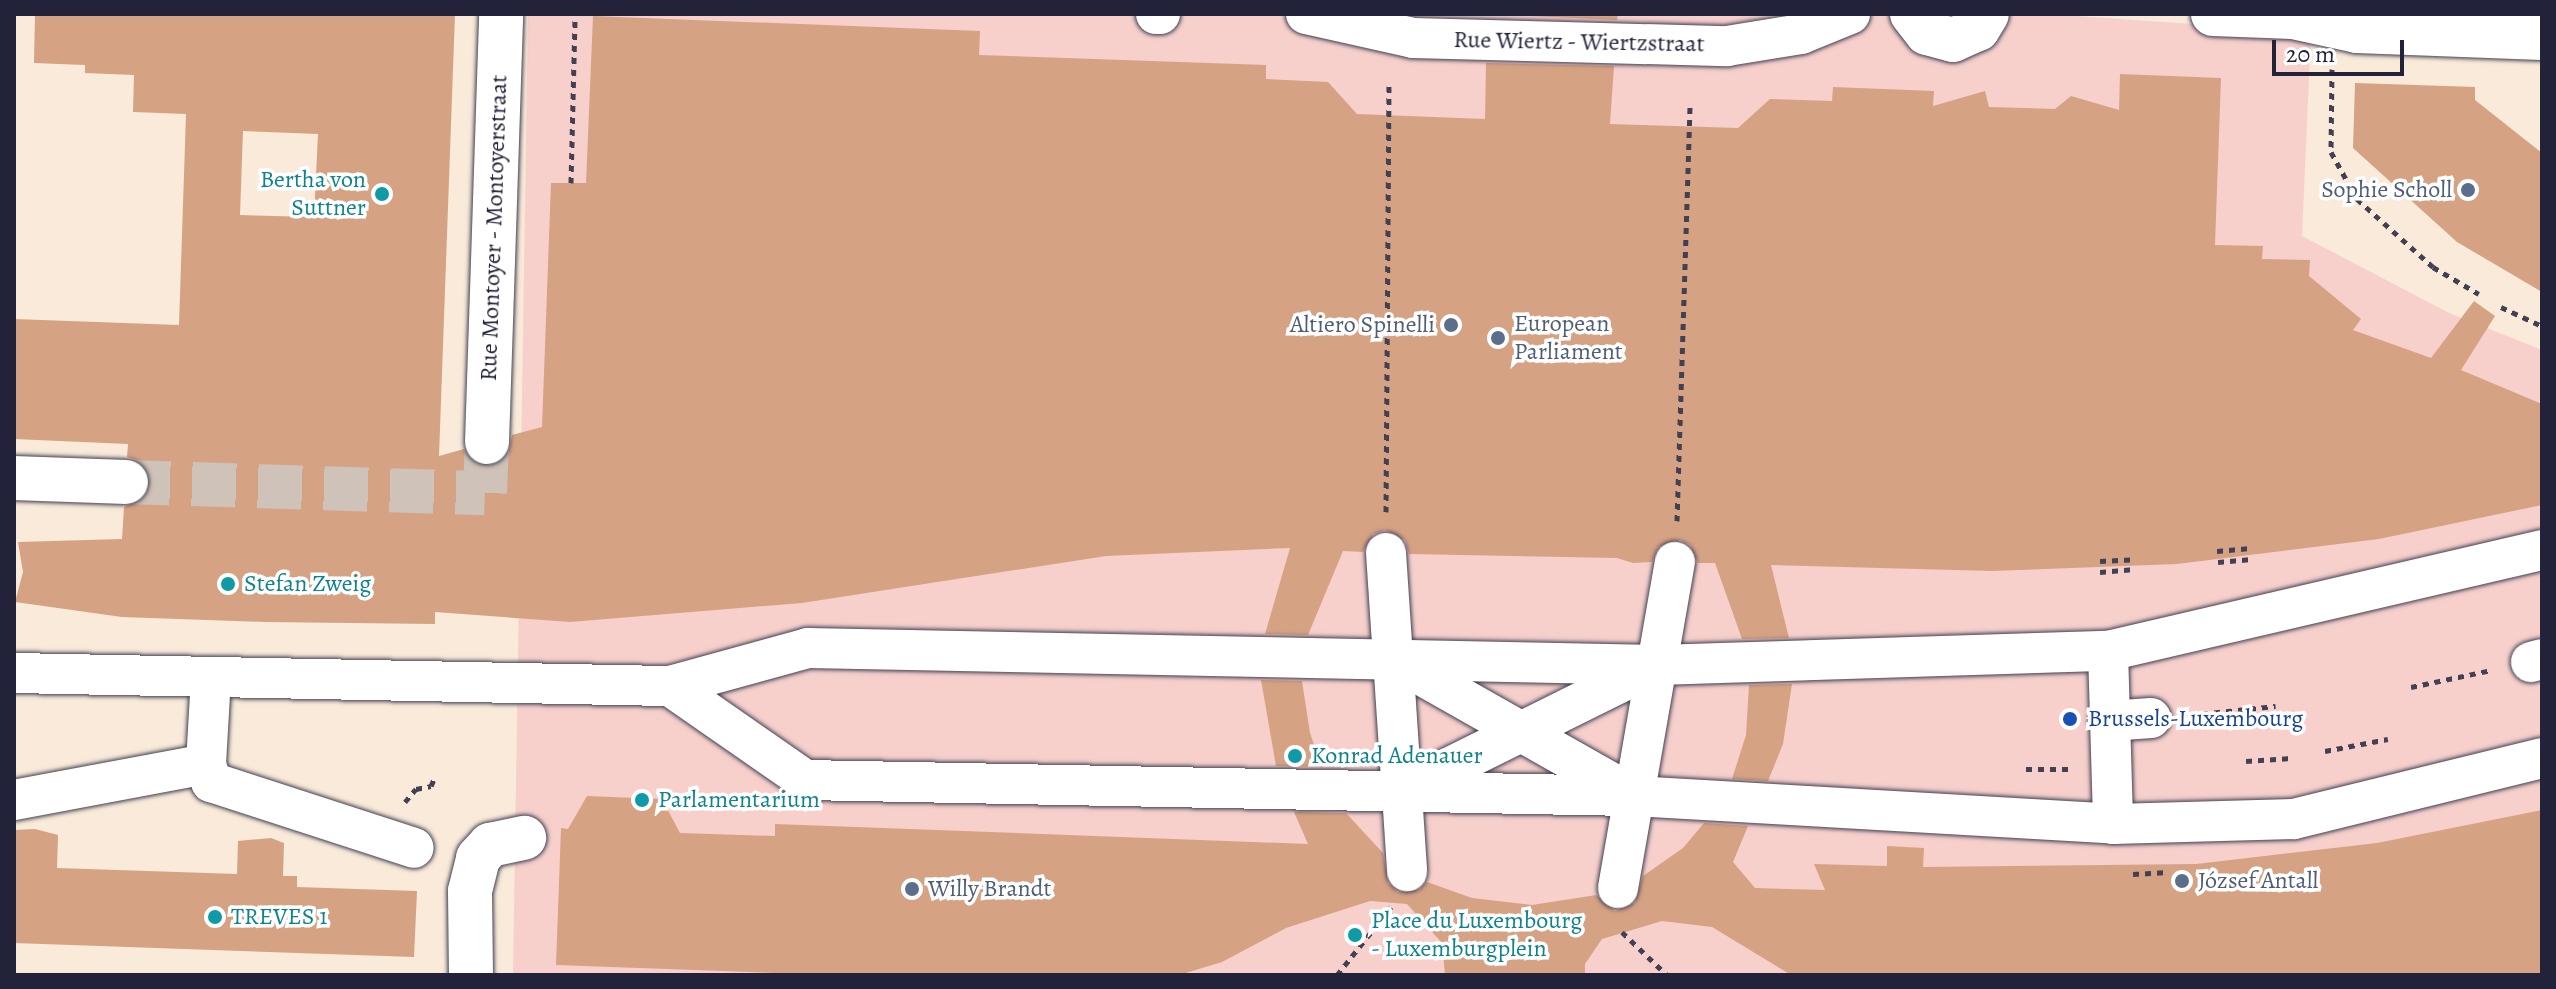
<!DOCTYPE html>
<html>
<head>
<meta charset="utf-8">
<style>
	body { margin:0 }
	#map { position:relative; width:2556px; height:989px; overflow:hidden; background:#f9ead9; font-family:Alegreya,serif }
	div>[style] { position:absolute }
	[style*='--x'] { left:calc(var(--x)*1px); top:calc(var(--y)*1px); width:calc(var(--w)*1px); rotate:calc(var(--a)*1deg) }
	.built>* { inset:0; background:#f7d0cc }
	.building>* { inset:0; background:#d6a284 }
	.minor-tunnel>* { height:44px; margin-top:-22px; transform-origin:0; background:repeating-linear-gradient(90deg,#cec2b9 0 44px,transparent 0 66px) }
	.path>* { height:5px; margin-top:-2.5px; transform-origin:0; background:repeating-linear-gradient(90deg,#424053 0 6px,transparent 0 12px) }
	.roads { filter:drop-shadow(0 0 2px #424053) drop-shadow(0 0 2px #424053) }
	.pedestrian>* { height:40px; margin:-20px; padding:0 20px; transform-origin:20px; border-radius:20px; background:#fff }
	.minor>* { height:44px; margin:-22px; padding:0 22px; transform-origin:22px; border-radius:22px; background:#fff }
	.dots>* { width:22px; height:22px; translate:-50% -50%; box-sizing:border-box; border:4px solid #fff; border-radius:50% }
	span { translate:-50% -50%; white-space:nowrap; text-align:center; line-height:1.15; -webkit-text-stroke:7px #fff; paint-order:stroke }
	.street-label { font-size:24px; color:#22223b }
	.culture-label { font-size:24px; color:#0d838f }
	.right { translate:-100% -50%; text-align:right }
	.left { translate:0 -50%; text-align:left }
	.service-label { font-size:24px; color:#4e5e75 }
	.transit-label { font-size:24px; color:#164399 }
	.frame { position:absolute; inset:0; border:16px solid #22223b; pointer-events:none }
	.scale { position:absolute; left:2272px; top:40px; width:132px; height:36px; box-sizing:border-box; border:4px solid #22223b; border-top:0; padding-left:10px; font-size:24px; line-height:28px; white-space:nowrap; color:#22223b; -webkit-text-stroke:6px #fff; paint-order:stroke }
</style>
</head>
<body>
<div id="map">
	<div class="built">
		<div style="clip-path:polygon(528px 14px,2046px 14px,2311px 32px,2302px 236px,2449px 313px,2542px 350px,2542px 975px,513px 975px)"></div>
	</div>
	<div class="building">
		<div style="clip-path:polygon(evenodd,35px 14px,455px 14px,439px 456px,464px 449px,473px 463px,485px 467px,508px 456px,512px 435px,542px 427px,551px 183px,586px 183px,593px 16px,980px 31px,979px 55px,1266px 65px,1266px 79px,1328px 82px,1357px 114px,1485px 119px,1486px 63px,1614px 66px,1610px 124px,1738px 128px,1770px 99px,1832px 101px,1833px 87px,1934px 91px,1933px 106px,1985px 91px,1989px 107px,2055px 109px,2071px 96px,2119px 110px,2120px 74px,2221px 78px,2215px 245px,2263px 246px,2262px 259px,2310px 260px,2309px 276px,2361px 319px,2353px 330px,2431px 358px,2474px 301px,2495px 316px,2461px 370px,2542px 404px,2542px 505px,2379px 539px,2177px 564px,1992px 571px,1771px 565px,1789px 638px,1742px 639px,1715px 563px,1698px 563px,1690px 545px,1680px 540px,1658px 547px,1652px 562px,1633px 563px,1617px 558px,1409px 554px,1405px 540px,1385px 530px,1373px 534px,1363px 552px,1343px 551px,1308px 635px,1265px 634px,1290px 548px,1106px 556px,802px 603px,570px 622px,435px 612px,435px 624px,265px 622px,122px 617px,15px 602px,23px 572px,18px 542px,122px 539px,124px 507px,147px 496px,151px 482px,140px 461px,127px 457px,128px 444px,14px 439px,14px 319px,179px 325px,186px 114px,133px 112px,134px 75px,85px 73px,85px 65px,34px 63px,35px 14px,243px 131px,318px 134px,314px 217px,240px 215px,243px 131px)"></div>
		<div style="clip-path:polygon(1487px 14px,1618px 14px,1617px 20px)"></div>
		<div style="clip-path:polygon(2355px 83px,2475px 87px,2475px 100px,2542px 153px,2542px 292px,2457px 242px,2353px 148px)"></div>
		<div style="clip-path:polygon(1261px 680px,1302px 681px,1310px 733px,1322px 767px,1276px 766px)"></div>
		<div style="clip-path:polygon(1792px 684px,1783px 744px,1768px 781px,1732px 779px,1746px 735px,1749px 685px)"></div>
		<div style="clip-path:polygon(587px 796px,662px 799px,680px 833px,775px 836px,775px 824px,1308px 844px,1294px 812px,1346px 813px,1383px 853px,1388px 883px,1398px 892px,1419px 890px,1427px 882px,1472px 898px,1532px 905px,1596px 895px,1615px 911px,1635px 903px,1643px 876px,1683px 848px,1704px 823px,1748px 826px,1733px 862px,1755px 888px,1825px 890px,1814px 864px,1887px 866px,1887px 846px,1924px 848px,1923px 867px,2196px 864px,2377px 843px,2542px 810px,2542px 975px,1791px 975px,1712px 927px,1662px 921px,1602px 939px,1585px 964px,1585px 975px,1445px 975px,1442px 943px,1407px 904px,1370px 901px,1286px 928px,1222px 962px,1179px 975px,834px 975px,556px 965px,561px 828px,568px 829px)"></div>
		<div style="clip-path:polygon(35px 829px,58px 835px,57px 868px,237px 874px,238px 841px,271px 838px,284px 843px,283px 876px,297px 876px,297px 887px,417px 891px,414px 957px,14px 943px,14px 830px)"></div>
	</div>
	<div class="minor-tunnel">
		<div style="--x:126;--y:482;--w:359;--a:1.8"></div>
		<div style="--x:485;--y:493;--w:51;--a:-87.8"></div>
	</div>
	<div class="path">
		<div style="--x:2332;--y:69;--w:83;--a:90.7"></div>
		<div style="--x:2331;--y:152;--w:54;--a:61"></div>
		<div style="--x:2357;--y:199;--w:102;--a:41.8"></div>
		<div style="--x:2433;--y:267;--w:53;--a:30.4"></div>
		<div style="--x:571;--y:183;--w:169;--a:-88.6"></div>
		<div style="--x:2501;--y:307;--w:45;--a:24.9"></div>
		<div style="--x:1386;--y:512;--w:426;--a:-89.6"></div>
		<div style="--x:1677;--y:521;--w:415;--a:-88.2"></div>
		<div style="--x:2217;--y:551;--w:34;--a:-5"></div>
		<div style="--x:2100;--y:561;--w:35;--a:-3"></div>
		<div style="--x:2218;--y:562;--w:34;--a:-5"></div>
		<div style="--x:2100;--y:572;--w:35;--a:-5"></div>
		<div style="--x:2411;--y:687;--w:83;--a:-11.9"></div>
		<div style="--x:2190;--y:715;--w:86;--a:-6"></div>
		<div style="--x:2325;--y:751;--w:64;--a:-10.8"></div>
		<div style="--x:2246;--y:761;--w:44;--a:-3.9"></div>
		<div style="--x:2026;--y:769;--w:43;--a:0"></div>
		<div style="--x:405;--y:802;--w:17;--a:-50"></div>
		<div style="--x:416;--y:789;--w:15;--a:-11"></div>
		<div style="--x:431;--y:786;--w:10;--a:-66"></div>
		<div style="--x:2133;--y:874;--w:36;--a:-3"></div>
		<div style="--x:1622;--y:932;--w:62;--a:43.7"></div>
		<div style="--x:1337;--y:975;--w:87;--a:-51.5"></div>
	</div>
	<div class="roads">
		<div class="pedestrian">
			<div style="--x:1156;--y:14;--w:4;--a:0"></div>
			<div style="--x:1306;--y:14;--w:110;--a:12.6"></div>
			<div style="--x:1413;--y:38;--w:314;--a:1.5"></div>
			<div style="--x:1727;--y:46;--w:75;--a:-9.2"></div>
			<div style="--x:1801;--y:34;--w:53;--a:-22.2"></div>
			<div style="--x:1386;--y:553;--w:319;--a:86.2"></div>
			<div style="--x:2108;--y:651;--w:173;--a:88.3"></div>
			<div style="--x:1398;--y:662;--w:268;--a:29.5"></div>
			<div style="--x:2531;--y:662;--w:11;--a:-15"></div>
			<div style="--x:14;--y:673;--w:656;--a:1.14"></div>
			<div style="--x:670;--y:686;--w:143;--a:-15.4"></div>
			<div style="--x:808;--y:648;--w:849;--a:1.15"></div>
			<div style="--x:1657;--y:665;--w:451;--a:-1.8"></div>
			<div style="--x:2108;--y:651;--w:446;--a:-13.1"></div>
			<div style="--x:670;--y:686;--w:165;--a:34.8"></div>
			<div style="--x:805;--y:780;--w:829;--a:1.11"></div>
			<div style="--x:1634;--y:796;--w:480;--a:3.3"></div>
			<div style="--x:2113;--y:824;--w:181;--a:-1.6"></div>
			<div style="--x:2294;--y:819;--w:255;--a:-13.8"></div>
			<div style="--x:2109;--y:721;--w:42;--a:-4.1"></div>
			<div style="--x:206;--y:764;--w:87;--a:-86.7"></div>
			<div style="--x:1406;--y:789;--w:272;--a:-26.4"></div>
			<div style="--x:14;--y:800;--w:195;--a:-10.6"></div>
			<div style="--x:206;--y:764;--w:19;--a:74"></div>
			<div style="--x:211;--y:782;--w:213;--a:18"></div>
			<div style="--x:1618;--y:888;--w:331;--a:-80.1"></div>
		</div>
		<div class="minor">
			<div style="--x:1912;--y:14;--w:24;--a:52"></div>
			<div style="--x:1927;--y:33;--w:27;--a:15"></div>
			<div style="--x:1953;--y:40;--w:27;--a:-24"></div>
			<div style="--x:1978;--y:29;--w:17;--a:-59"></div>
			<div style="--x:2213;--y:14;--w:80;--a:2.1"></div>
			<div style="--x:2293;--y:17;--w:66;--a:12.3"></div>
			<div style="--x:2357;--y:31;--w:185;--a:2.2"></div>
			<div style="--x:487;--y:442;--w:428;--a:-88.1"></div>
			<div style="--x:14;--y:478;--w:112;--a:2"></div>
			<div style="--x:471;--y:975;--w:84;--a:-90.7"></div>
			<div style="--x:470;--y:891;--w:34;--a:-76"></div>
			<div style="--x:478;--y:858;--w:18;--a:-47"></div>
			<div style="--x:490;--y:845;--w:35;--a:-12"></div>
		</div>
	</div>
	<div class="dots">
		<div style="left:2468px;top:190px;background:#5c6f8a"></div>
		<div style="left:382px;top:194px;background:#0f9aa8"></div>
		<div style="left:1451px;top:325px;background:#5c6f8a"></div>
		<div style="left:1498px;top:338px;background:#5c6f8a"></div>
		<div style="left:228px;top:584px;background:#0f9aa8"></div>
		<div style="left:2070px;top:719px;background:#1a4fb4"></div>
		<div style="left:1295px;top:756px;background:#0f9aa8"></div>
		<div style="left:642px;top:800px;background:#0f9aa8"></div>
		<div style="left:2182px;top:881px;background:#5c6f8a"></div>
		<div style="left:912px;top:889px;background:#5c6f8a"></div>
		<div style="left:215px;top:917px;background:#0f9aa8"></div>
		<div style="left:1355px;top:935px;background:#0f9aa8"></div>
	</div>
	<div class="street-label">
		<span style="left:1579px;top:42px;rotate:1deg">Rue Wiertz - Wiertzstraat</span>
		<span style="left:494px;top:228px;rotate:-88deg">Rue Montoyer - Montoyerstraat</span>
	</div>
	<div class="culture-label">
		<span class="right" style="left:366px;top:194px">Bertha von<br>Suttner</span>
		<span class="left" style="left:244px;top:584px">Stefan Zweig</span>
		<span class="left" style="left:1311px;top:756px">Konrad Adenauer</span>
		<span class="left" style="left:658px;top:800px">Parlamentarium</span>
		<span class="left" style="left:231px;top:917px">TREVES 1</span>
		<span class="left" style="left:1371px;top:935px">Place du Luxembourg<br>- Luxemburgplein</span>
	</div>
	<div class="service-label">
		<span class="right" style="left:2452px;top:190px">Sophie Scholl</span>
		<span class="left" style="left:1514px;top:338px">European<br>Parliament</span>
		<span class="right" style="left:1435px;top:325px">Altiero Spinelli</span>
		<span class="left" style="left:2198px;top:881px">József Antall</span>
		<span class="left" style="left:928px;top:889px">Willy Brandt</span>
	</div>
	<div class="transit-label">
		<span class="left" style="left:2088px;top:719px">Brussels-Luxembourg</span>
	</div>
	<div class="frame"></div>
	<div class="scale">20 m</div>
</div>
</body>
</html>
